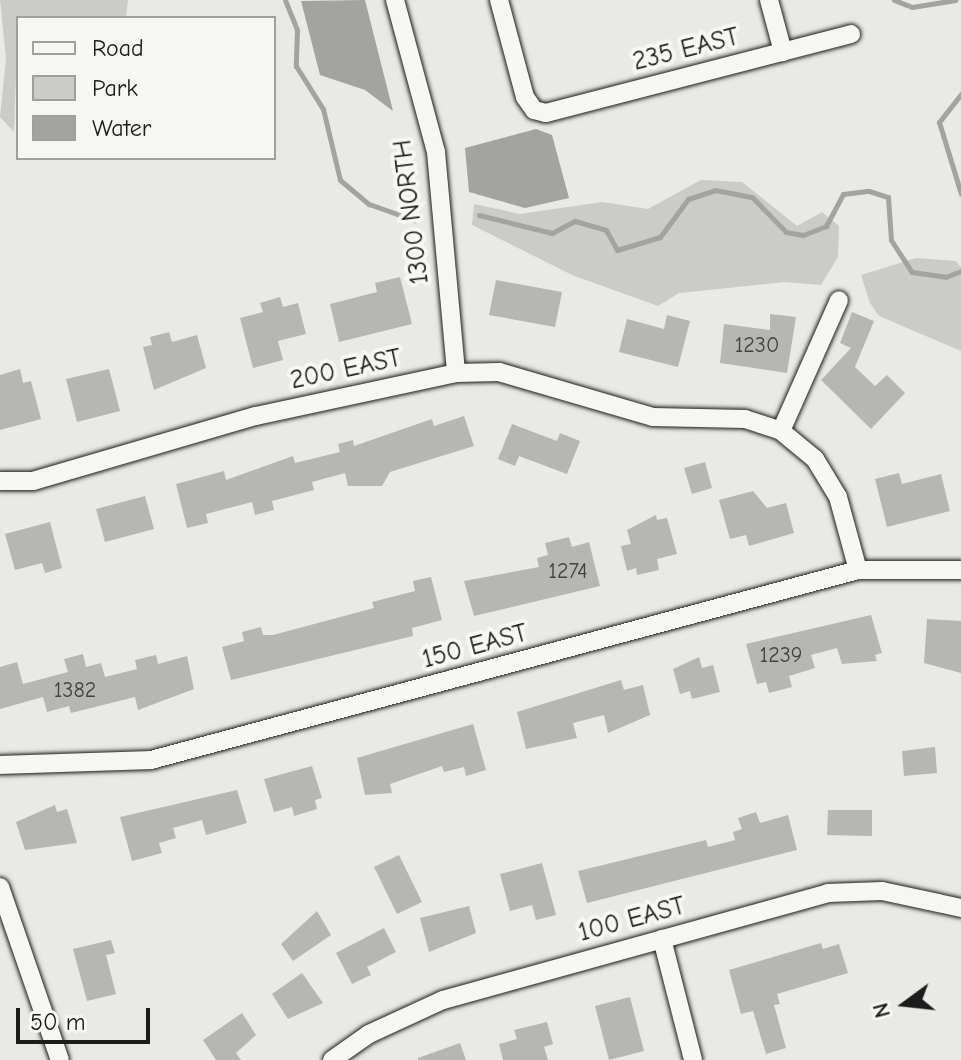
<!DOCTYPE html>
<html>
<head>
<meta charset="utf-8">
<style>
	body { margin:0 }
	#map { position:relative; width:961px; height:1060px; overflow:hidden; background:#e9e9e5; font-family:"Comic Neue",sans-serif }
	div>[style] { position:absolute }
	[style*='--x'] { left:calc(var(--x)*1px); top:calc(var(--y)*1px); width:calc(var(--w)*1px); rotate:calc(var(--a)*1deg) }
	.green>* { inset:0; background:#cbcbc7 }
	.water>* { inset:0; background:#a3a3a1 }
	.stream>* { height:5px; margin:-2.5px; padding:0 2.5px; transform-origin:2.5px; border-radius:2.5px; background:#a3a3a1 }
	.building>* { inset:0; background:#b6b6b3 }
	.roads { filter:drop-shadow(0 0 2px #1c1c1c) drop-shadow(0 0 2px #1c1c1c) }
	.minor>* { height:18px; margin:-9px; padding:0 9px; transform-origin:9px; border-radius:9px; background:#f6f6f2 }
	span { translate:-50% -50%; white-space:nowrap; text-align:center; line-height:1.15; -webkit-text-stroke:8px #f6f6f2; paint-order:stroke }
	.number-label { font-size:22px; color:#424242 }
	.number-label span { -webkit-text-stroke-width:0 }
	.street-label { font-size:26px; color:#1c1c1c }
	.legend { position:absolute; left:16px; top:16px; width:260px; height:144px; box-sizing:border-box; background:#f6f6f2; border:2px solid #9f9f9c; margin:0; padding:10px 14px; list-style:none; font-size:24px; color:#1c1c1c }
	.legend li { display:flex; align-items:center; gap:16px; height:40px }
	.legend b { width:40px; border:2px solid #9f9f9c }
	.north { position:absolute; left:865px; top:964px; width:80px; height:80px; -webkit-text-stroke:6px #f6f6f2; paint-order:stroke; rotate:255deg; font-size:22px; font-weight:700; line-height:32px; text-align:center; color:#1c1c1c }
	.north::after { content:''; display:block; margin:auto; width:28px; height:36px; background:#1c1c1c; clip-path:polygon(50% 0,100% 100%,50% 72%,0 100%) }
	.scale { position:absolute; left:16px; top:1008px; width:134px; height:36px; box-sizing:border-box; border:4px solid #1c1c1c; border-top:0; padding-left:10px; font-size:24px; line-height:28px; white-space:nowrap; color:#1c1c1c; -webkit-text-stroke:6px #f6f6f2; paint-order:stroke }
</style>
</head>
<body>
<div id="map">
	<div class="green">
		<div style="clip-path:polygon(0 0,128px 0,126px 18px,18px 18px,14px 132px,0 117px,6px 59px)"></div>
		<div style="clip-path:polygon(701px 180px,742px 182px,797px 226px,822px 212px,839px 226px,838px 257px,821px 285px,785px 282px,679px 293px,658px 306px,572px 275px,472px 225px,474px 204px,520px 214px,602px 202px,648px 209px)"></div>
		<div style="clip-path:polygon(916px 258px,956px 261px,961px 268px,961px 351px,879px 316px,870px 303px,861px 275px)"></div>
	</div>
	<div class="water">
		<div style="clip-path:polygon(364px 0,365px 0,393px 111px,365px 90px,320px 75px,301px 1px)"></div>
		<div style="clip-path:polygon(536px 129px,552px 135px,569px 198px,525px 208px,469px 192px,465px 148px)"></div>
	</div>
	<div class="stream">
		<div style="--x:285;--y:0;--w:32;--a:68"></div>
		<div style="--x:297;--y:30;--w:36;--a:92"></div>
		<div style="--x:296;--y:66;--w:51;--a:57.9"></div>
		<div style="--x:323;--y:109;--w:73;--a:76.5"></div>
		<div style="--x:340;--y:180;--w:38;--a:40"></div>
		<div style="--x:369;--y:204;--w:48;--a:19.6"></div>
		<div style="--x:894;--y:0;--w:19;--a:21"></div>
		<div style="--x:912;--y:7;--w:44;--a:-9.2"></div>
		<div style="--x:961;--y:94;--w:36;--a:128"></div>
		<div style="--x:939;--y:122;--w:75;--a:73"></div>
		<div style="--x:479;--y:215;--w:75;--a:13.9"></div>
		<div style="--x:552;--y:233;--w:26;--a:-28"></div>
		<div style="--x:575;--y:221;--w:32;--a:16"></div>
		<div style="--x:606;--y:230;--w:23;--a:61"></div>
		<div style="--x:617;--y:250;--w:45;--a:-16.8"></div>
		<div style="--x:660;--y:237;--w:47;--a:-53.6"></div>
		<div style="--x:688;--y:199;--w:28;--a:-18"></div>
		<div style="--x:715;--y:190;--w:38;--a:11"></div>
		<div style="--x:752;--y:197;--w:49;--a:45.8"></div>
		<div style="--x:786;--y:232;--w:17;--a:10"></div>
		<div style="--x:803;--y:235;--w:25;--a:-21"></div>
		<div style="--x:826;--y:226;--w:36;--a:-62"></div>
		<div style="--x:843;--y:194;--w:26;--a:-7"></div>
		<div style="--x:869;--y:191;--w:20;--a:18"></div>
		<div style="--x:888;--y:197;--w:43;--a:86"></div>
		<div style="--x:891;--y:240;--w:38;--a:57"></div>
		<div style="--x:912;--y:272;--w:34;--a:8"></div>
		<div style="--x:946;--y:277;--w:16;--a:-22"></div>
	</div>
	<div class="building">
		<div style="clip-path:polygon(400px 277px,412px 324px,339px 342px,330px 304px,377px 292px,375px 283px)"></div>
		<div style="clip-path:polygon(496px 280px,562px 292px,555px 327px,489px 315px)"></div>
		<div style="clip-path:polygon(280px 297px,283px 307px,298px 303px,306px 334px,278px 341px,283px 360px,253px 368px,240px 318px,263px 312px,260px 303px)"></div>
		<div style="clip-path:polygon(852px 312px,874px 321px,855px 367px,875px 386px,887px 375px,905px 393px,871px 429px,821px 380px,851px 348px,840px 343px)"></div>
		<div style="clip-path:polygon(770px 314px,796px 317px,787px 373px,720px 363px,724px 324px,770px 330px)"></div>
		<div style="clip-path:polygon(667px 315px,690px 321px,678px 367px,619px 352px,627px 319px,664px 329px)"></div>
		<div style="clip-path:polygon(169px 332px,172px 342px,197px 335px,206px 368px,154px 390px,143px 347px,152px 345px,150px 337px)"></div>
		<div style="clip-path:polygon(20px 369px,23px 383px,31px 381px,41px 419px,0 430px,0 375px)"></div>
		<div style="clip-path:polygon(109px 369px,120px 411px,77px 422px,66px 379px)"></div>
		<div style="clip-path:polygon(464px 416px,474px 446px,390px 472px,382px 486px,348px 486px,345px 473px,312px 482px,314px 490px,272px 501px,274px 510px,255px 515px,252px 502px,206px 514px,208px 523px,187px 528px,176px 484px,224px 471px,226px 480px,293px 456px,295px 463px,340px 452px,338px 444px,353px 440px,354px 446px,432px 419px,434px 426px)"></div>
		<div style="clip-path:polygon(512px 424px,557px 441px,560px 433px,580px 441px,567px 474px,519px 456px,515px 466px,498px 459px)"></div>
		<div style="clip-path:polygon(705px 462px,712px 488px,692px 494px,684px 468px)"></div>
		<div style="clip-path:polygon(899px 473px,902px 484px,941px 474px,950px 511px,887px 527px,875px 479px)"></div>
		<div style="clip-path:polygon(753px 491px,767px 508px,786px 503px,794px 533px,749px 546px,746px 535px,730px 539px,719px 500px)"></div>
		<div style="clip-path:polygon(145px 496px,154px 529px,105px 542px,96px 509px)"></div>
		<div style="clip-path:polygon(656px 515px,657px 520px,667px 518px,677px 554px,657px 559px,659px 570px,637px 575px,636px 568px,627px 571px,621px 546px,631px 544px,627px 530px)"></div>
		<div style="clip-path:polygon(50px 522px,62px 568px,45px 573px,42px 563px,15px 570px,5px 534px)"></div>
		<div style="clip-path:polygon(569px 537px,572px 547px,589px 542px,600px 586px,474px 616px,464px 581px,539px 567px,537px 558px,548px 555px,545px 543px)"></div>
		<div style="clip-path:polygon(431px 577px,442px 620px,412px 628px,413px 636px,231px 680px,222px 647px,244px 641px,242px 632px,261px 627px,263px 635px,273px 635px,374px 608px,372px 602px,415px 591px,413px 581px)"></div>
		<div style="clip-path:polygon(871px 615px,882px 653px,875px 655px,877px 661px,842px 664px,837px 648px,811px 655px,815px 668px,789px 676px,792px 687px,769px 693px,766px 682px,757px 684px,746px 644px)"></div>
		<div style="clip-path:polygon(927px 619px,961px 621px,961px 673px,924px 663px)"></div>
		<div style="clip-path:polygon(83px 654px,86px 667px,101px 663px,105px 677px,137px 669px,135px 660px,156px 655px,158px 664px,187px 656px,194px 689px,138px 710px,135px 697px,71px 713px,69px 706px,47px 712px,43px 697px,0 709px,0 667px,17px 662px,23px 684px,68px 672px,64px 659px)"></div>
		<div style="clip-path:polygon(699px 657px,702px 668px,713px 665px,720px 692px,692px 699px,690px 691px,680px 694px,673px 669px)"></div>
		<div style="clip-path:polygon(621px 680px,624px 690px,643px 685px,650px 715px,608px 733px,604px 715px,573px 723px,577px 738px,526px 749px,517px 712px)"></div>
		<div style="clip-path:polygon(473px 724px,486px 770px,466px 776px,464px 767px,444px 772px,442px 766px,390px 784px,392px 793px,365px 795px,357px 758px)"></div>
		<div style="clip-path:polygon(935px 747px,937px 773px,904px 776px,902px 751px)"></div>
		<div style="clip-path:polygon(312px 766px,322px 798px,315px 800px,317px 809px,294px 816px,292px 807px,274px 812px,264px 779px)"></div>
		<div style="clip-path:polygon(237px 790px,247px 823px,206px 835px,202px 820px,173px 828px,176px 838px,159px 843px,162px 853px,132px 861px,120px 817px)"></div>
		<div style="clip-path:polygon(55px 805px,57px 812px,67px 809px,77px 843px,25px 850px,16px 822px)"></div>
		<div style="clip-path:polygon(828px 810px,872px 810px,872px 836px,827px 835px)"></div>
		<div style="clip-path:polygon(756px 812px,760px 823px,788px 815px,797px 850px,587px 903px,578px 871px,706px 840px,708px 847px,735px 840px,733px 832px,742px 829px,738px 818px)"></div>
		<div style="clip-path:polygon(399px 855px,422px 902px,397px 914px,374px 867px)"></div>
		<div style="clip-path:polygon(542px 863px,556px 915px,536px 920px,532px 905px,510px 911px,500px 874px)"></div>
		<div style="clip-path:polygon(469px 906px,476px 933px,429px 952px,420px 918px)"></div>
		<div style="clip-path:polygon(317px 911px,331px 935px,293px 961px,281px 944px)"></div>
		<div style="clip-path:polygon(384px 928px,396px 952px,367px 967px,371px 975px,352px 984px,336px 953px)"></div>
		<div style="clip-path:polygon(111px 940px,115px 953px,106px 955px,116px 994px,87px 1001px,73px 949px)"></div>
		<div style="clip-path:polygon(821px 943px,823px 949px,839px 944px,848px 973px,777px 994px,780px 1004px,774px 1005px,786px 1048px,766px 1054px,753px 1011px,741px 1014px,729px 970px)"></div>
		<div style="clip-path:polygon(302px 973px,323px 1003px,288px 1019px,272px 994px)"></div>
		<div style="clip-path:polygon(630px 997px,644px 1051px,609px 1060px,595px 1006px)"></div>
		<div style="clip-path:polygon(242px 1013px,256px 1035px,236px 1053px,241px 1060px,216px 1060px,203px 1040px)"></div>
		<div style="clip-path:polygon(547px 1022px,553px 1044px,544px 1047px,548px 1060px,503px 1060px,499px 1044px,517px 1039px,514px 1030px)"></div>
		<div style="clip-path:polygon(460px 1043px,466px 1060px,418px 1060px,418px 1058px)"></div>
	</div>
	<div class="roads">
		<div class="minor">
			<div style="--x:395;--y:0;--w:157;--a:74.9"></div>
			<div style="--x:436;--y:152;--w:222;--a:84.8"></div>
			<div style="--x:499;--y:0;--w:100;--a:75"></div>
			<div style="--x:525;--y:97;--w:16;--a:55"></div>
			<div style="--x:534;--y:110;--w:12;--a:14"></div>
			<div style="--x:546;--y:113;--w:315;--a:-14.5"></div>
			<div style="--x:769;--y:0;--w:54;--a:74.9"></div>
			<div style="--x:781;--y:431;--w:143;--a:-66.1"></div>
			<div style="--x:0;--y:481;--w:33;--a:0"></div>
			<div style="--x:33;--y:481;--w:232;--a:-16.3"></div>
			<div style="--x:256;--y:416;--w:205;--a:-12.1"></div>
			<div style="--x:456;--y:373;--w:43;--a:-1.3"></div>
			<div style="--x:499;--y:372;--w:160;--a:16.3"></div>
			<div style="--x:653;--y:417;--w:92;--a:1.2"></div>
			<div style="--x:745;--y:419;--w:38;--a:18"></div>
			<div style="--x:781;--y:431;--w:44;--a:39.5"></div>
			<div style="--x:815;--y:459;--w:44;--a:58.8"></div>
			<div style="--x:838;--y:497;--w:76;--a:74.7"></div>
			<div style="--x:0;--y:765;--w:151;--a:-1.9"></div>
			<div style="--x:151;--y:760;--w:732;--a:-15.04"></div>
			<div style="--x:858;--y:570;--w:103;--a:0"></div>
			<div style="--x:0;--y:887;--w:183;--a:70.9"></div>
			<div style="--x:662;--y:939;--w:125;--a:75.6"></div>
			<div style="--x:332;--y:1060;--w:45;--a:-35.1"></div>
			<div style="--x:369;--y:1034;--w:81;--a:-24.7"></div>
			<div style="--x:443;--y:1000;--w:400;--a:-15.5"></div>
			<div style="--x:828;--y:893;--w:54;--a:-2.1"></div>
			<div style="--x:882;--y:891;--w:81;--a:12.1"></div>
		</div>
	</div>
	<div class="number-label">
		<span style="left:757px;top:346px">1230</span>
		<span style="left:568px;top:572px">1274</span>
		<span style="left:781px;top:656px">1239</span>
		<span style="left:75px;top:691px">1382</span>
	</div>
	<div class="street-label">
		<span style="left:686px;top:50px;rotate:-14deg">235 EAST</span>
		<span style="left:412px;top:212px;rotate:-97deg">1300 NORTH</span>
		<span style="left:346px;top:370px;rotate:-12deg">200 EAST</span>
		<span style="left:475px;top:647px;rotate:-15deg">150 EAST</span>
		<span style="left:632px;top:920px;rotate:-15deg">100 EAST</span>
	</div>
	<ul class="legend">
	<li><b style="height:10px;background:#f6f6f2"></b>Road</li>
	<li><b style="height:22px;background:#cbcbc7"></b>Park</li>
	<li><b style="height:22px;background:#a3a3a1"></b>Water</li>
	</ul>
	<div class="north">N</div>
	<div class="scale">50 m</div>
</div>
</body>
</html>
